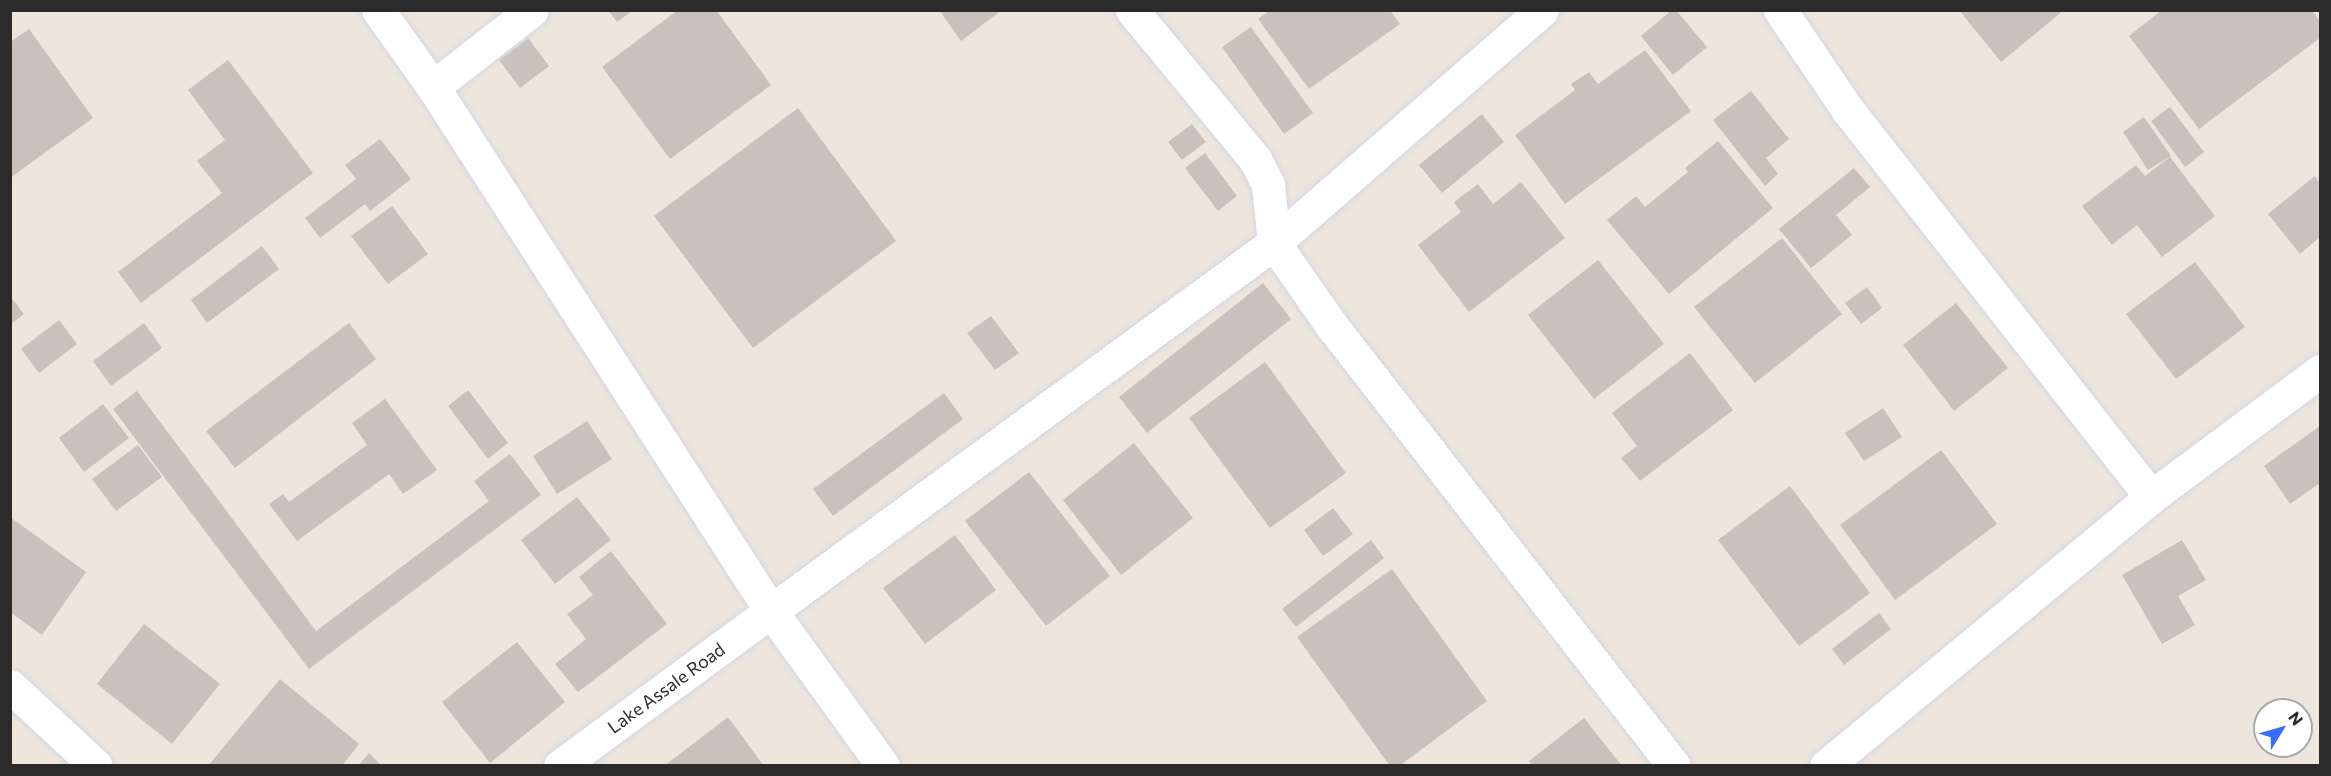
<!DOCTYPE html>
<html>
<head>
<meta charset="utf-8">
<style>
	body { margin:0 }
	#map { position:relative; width:2331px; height:776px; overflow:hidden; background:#eee5dc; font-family:Commissioner,sans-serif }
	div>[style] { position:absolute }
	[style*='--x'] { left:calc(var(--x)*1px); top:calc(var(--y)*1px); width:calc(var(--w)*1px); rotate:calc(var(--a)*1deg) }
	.building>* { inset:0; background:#c9c2bc }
	.roads { filter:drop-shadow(0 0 2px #d1d6e5) drop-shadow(0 0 2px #d1d6e5) }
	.minor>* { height:33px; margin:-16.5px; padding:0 16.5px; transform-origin:16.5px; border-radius:16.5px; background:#fff }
	.tertiary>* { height:33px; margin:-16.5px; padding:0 16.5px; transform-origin:16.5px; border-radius:16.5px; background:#fff }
	.secondary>* { height:33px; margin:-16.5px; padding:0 16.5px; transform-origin:16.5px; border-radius:16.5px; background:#fff }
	span { translate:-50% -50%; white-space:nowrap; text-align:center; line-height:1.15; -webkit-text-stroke:4.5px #fff; paint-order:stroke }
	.street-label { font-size:18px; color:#2b2b2b }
	.frame { position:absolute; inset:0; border:12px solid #2b2b2b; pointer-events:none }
	.north { position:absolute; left:2253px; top:698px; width:60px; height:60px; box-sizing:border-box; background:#fff; border:2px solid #aaa; border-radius:50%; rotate:53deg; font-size:16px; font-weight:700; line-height:24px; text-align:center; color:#2b2b2b }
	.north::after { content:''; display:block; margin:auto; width:21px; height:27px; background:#386cff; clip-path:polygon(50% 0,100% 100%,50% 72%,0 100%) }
</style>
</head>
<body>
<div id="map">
	<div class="building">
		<div style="clip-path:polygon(608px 10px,633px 10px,617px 22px)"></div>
		<div style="clip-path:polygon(678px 10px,716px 10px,771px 85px,670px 159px,602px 67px)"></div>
		<div style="clip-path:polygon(939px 10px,1002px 10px,961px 41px)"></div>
		<div style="clip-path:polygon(1271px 10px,1390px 10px,1400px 24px,1309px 89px,1258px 19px)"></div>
		<div style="clip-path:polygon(1672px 10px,1676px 10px,1707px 47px,1673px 75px,1641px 36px)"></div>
		<div style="clip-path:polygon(1959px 10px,2064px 10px,2001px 62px)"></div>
		<div style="clip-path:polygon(2162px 10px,2312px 10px,2320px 22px,2320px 38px,2199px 129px,2129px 36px)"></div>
		<div style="clip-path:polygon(1251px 27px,1313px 113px,1284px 134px,1222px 47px)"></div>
		<div style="clip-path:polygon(29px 29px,93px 118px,10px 178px,10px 42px)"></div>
		<div style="clip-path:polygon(528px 38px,549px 66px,520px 88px,499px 60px)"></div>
		<div style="clip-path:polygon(1645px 50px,1691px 111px,1565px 204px,1515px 135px,1575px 90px,1571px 84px,1589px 72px,1598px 84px)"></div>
		<div style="clip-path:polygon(228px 60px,313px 173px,141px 303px,118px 272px,222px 193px,197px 161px,225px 140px,188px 90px)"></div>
		<div style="clip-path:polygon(1751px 91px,1789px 139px,1766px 158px,1778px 174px,1765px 186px,1713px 120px)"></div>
		<div style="clip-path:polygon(2170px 107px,2204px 152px,2185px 167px,2151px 121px)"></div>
		<div style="clip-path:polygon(798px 108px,896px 241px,753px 348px,654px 216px)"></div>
		<div style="clip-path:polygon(1482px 114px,1504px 142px,1442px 193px,1419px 165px)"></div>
		<div style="clip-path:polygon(2144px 117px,2171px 156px,2148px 170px,2123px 132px)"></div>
		<div style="clip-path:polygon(1192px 124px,1206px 142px,1182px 160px,1168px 142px)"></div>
		<div style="clip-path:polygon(380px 139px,411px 179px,370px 211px,365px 204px,320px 238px,305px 218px,356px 179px,345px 165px)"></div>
		<div style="clip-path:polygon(1718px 141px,1773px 208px,1669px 294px,1607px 220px,1636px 196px,1645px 207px,1688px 172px,1685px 168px)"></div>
		<div style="clip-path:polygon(1205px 153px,1237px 196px,1218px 211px,1185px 168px)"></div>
		<div style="clip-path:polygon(2170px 157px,2215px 216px,2162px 257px,2137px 225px,2112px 245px,2082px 206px,2136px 165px,2145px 176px)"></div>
		<div style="clip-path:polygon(1854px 168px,1870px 187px,1836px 215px,1852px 235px,1811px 268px,1779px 229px)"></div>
		<div style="clip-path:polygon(2315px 176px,2320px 184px,2320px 237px,2300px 254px,2268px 214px)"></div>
		<div style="clip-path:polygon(1521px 182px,1565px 238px,1469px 312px,1418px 245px,1461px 212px,1454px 202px,1478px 184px,1493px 204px)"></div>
		<div style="clip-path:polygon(392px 206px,428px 254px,388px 284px,351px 236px)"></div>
		<div style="clip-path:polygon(1782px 238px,1842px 314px,1755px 383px,1694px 307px)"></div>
		<div style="clip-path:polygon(262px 246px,279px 269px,207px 323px,191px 300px)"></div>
		<div style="clip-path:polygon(1598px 260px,1664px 344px,1594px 399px,1528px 315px)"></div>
		<div style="clip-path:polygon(2195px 262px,2245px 327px,2176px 379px,2126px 314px)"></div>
		<div style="clip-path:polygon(1263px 283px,1291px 319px,1147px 433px,1119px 397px)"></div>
		<div style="clip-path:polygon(1867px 287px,1882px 308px,1861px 324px,1845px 303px)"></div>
		<div style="clip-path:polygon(10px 296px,24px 314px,10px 325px)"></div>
		<div style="clip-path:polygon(1956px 303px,2008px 368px,1954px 411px,1903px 345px)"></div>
		<div style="clip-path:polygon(991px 316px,1019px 353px,995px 370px,967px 333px)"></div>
		<div style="clip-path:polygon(59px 320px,77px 344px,39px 373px,21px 349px)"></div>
		<div style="clip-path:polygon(144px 323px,162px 348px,111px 386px,93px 361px)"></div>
		<div style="clip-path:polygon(349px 323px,376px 359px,235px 468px,206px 431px)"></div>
		<div style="clip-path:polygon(1690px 353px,1733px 410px,1640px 481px,1621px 458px,1637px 446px,1612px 413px)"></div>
		<div style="clip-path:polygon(1265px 362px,1346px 473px,1270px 528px,1189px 418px)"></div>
		<div style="clip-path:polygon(468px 390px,508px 443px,488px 459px,448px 406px)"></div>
		<div style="clip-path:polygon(137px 391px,316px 631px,489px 501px,474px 481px,510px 454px,541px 495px,309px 669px,113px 409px)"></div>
		<div style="clip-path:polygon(944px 393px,963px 419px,833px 516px,813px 489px)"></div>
		<div style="clip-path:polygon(385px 399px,437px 470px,403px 494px,389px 474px,297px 541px,269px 504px,283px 494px,289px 502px,367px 445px,352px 423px)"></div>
		<div style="clip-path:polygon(103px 404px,129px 438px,84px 472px,59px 438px)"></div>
		<div style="clip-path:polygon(1883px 408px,1902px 437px,1864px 461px,1845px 433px)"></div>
		<div style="clip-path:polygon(587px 421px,612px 459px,557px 494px,533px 456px)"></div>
		<div style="clip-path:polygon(2320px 426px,2320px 483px,2290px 504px,2264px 466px)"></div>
		<div style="clip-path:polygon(1134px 443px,1193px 518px,1121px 575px,1063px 500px)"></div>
		<div style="clip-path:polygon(138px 445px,162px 477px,116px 511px,92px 479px)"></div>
		<div style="clip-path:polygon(1941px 450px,1997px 524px,1895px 600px,1840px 525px)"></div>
		<div style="clip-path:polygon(1029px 472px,1110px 576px,1046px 626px,965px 521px)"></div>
		<div style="clip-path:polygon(1790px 486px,1870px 593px,1799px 646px,1718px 540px)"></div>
		<div style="clip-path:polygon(577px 497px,611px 540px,555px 584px,521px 540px)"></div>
		<div style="clip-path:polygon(1333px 508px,1353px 534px,1323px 556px,1304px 530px)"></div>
		<div style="clip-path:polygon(10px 517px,86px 572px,42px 635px,10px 612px)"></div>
		<div style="clip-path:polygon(955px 535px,996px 590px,925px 644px,883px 588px)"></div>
		<div style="clip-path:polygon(1371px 540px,1384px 558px,1296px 627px,1282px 609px)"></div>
		<div style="clip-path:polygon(2182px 540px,2206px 580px,2178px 596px,2195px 625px,2162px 644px,2122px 575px)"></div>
		<div style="clip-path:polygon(611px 551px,667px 624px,578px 692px,555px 664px,586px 639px,567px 614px,593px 595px,579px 577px)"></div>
		<div style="clip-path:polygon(1392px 569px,1487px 701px,1399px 766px,1390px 766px,1297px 637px)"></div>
		<div style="clip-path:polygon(1879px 613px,1891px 629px,1844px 665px,1832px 649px)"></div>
		<div style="clip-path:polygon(144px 624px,220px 684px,172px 744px,97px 684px)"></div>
		<div style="clip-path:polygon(517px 642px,565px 702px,490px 763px,442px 702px)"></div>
		<div style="clip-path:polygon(280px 679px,359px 744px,342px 766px,208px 766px)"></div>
		<div style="clip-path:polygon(728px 717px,764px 766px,664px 766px)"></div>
		<div style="clip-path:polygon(1584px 718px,1622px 766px,1533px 766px,1529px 761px)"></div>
		<div style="clip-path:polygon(369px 753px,382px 766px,358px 766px)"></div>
	</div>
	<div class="roads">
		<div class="minor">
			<div style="--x:1132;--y:10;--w:193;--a:50.5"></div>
			<div style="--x:1255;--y:159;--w:29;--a:63"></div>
			<div style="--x:1268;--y:185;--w:58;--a:84.1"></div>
			<div style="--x:1274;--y:243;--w:101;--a:55.1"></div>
			<div style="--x:1332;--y:326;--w:557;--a:52.14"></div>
			<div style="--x:1780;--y:10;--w:120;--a:55.9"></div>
			<div style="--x:1847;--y:109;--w:493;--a:51.9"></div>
			<div style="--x:433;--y:87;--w:125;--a:-37.9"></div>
			<div style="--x:771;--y:611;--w:623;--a:-36.19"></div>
			<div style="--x:1274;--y:243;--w:355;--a:-41"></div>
			<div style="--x:10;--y:686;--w:117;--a:42.9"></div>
			<div style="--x:1826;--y:766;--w:422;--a:-39.6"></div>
			<div style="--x:2151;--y:497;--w:211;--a:-36.7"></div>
		</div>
		<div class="tertiary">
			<div style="--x:560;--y:766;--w:262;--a:-36.3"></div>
		</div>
		<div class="secondary">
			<div style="--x:378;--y:10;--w:95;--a:54.5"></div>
			<div style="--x:433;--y:87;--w:624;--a:57.18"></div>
			<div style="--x:771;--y:611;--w:191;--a:54.1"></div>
		</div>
	</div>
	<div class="street-label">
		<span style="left:666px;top:688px;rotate:-36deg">Lake Assale Road</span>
	</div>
	<div class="frame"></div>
	<div class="north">N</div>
</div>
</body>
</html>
